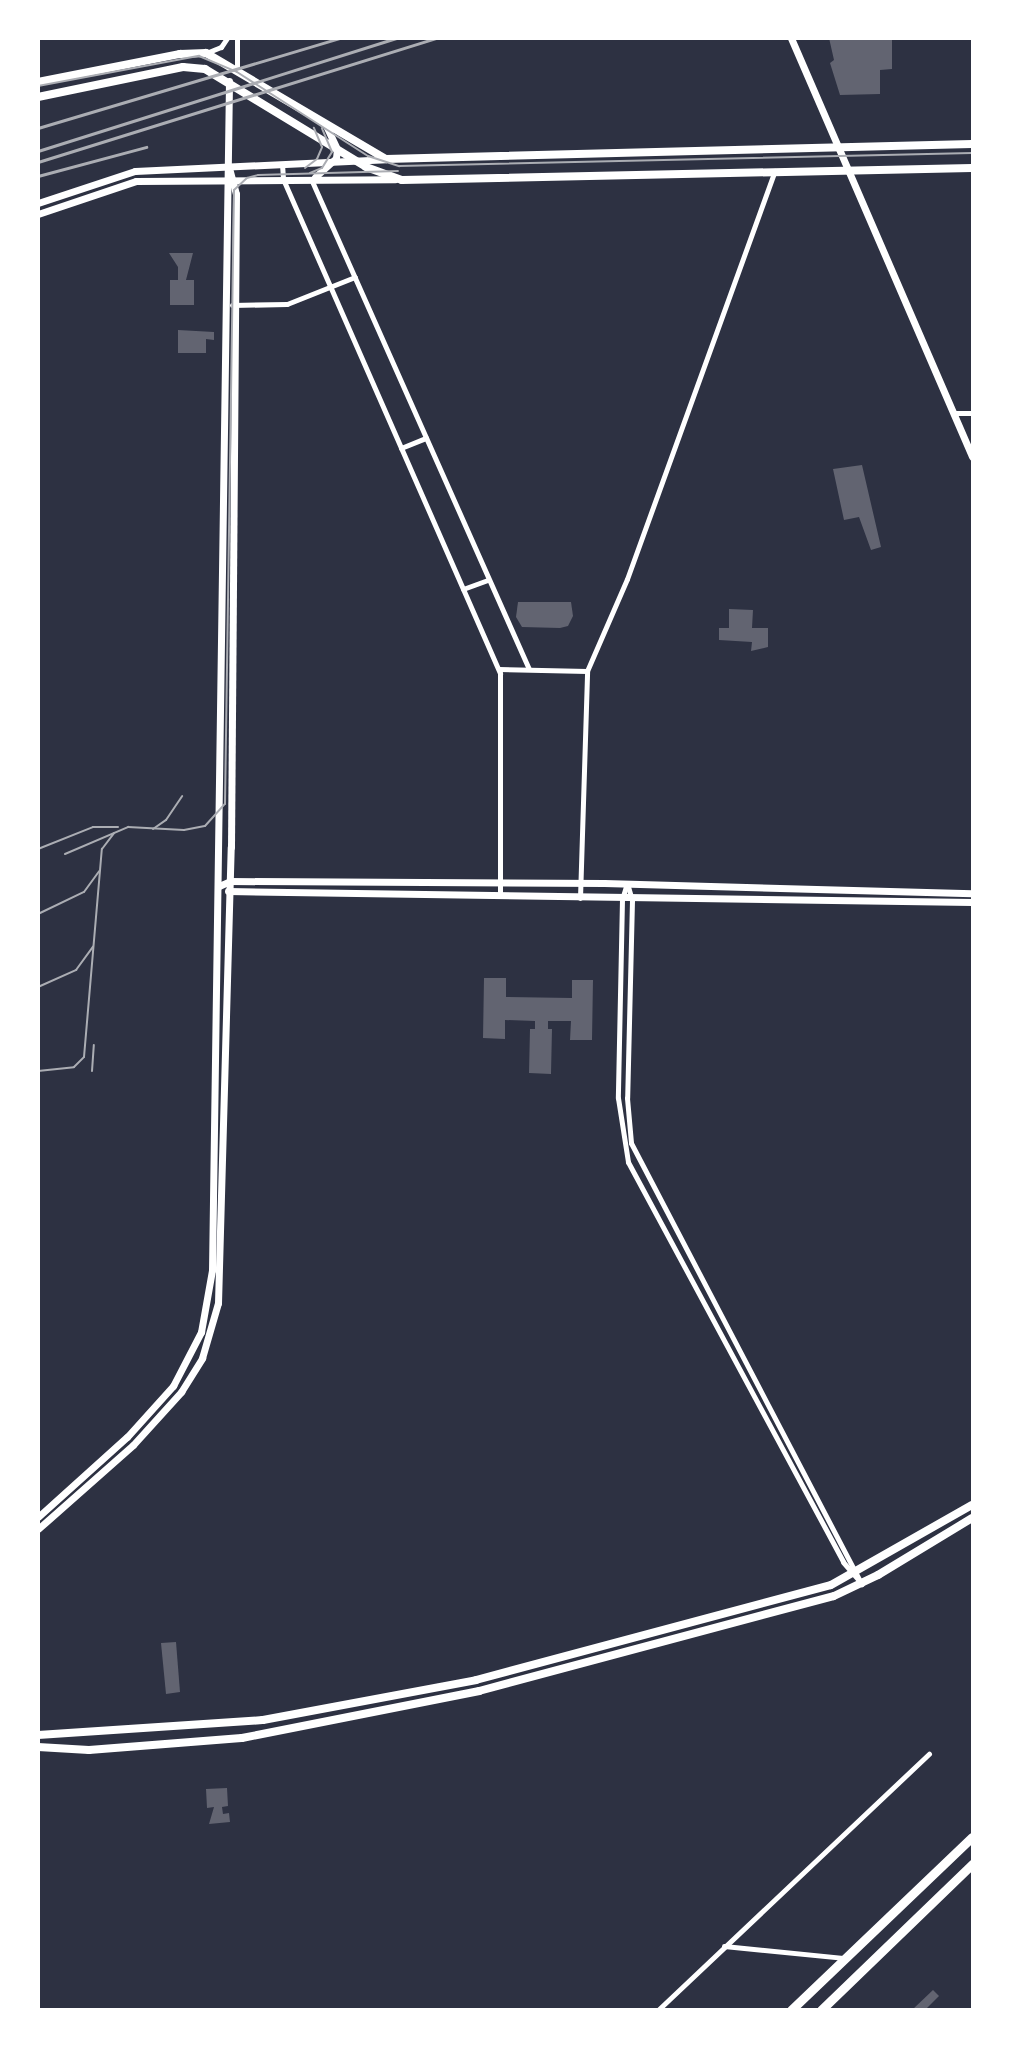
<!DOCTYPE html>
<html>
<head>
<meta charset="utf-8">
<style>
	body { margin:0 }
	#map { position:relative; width:1011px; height:2048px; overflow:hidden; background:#2d3142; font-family:"Work Sans",sans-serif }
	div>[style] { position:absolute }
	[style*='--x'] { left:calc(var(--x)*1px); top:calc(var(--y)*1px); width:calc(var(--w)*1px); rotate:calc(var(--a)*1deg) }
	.building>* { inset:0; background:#626471 }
	.minor>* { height:5px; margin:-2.5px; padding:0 2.5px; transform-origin:2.5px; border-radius:2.5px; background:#fff }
	.tertiary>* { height:7px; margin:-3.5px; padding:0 3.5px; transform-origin:3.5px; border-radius:3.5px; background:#fff }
	.secondary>* { height:8px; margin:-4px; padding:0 4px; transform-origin:4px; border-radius:4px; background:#fff }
	.primary>* { height:9px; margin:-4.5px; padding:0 4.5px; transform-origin:4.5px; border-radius:4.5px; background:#fff }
	.tram>* { height:2px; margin:-1px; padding:0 1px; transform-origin:1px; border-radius:1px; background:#abadb3 }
	.rail>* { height:2.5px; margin:-1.25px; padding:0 1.25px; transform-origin:1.25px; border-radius:1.25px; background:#abadb3 }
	span { translate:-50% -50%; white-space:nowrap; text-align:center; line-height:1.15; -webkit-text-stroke:7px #fff; paint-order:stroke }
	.frame { position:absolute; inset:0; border:40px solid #fff; pointer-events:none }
</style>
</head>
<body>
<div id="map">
	<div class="building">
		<div style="clip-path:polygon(829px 38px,892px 38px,892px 69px,880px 70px,880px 94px,840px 95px,830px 63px,834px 60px)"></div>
		<div style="clip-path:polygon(169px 253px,193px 253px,186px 280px,194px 280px,194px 305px,170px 305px,170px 280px,178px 280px,178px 267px)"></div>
		<div style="clip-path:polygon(178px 330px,214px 332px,214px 340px,206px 339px,206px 353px,178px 353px)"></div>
		<div style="clip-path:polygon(862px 465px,881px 547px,871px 550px,859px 517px,844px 520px,833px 469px)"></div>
		<div style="clip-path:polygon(518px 602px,571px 602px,573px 616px,568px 626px,560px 628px,522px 627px,516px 617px)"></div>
		<div style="clip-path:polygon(729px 609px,753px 610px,752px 628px,768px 628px,768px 647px,751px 651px,752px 642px,719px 640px,719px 628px,729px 628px)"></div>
		<div style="clip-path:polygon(484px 978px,506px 978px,506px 997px,572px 998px,572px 980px,593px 980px,592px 1040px,570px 1040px,571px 1021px,548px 1021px,548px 1029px,552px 1029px,551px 1074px,529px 1073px,530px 1029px,535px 1029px,535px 1021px,505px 1020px,505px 1039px,483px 1038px)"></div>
		<div style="clip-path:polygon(176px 1642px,180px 1692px,166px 1694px,161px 1643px)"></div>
		<div style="clip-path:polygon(227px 1788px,228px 1806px,222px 1807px,223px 1814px,229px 1813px,230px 1822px,209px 1824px,214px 1807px,207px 1808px,206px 1789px)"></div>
		<div style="clip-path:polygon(933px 1990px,939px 1996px,925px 2010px,912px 2010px)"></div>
	</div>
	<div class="minor">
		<div style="--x:237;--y:38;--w:30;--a:90"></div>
		<div style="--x:206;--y:53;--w:16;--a:-22"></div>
		<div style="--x:221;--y:47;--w:11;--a:-56"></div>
		<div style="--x:282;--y:164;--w:15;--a:86"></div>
		<div style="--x:283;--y:179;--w:540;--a:66.29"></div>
		<div style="--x:500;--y:673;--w:222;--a:90"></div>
		<div style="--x:311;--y:179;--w:536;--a:66.02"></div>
		<div style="--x:232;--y:305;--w:55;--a:-1"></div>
		<div style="--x:287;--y:304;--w:73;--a:-21.7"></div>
		<div style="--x:954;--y:413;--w:18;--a:0"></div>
		<div style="--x:401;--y:448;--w:27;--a:-22"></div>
		<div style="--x:463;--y:589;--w:27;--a:-20"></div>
		<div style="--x:499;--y:669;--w:88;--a:1.3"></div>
		<div style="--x:627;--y:883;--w:17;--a:107"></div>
		<div style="--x:622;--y:899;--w:199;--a:91.2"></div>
		<div style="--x:618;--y:1098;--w:65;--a:81.1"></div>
		<div style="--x:628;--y:1162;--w:454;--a:61.7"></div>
		<div style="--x:843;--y:1562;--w:28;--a:49"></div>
		<div style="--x:627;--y:883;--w:18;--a:74"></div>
		<div style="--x:632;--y:900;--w:198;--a:91.4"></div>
		<div style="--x:627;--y:1098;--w:45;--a:84.9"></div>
		<div style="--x:631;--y:1143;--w:498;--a:62.4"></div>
		<div style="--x:580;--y:898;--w:227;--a:-88.2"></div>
		<div style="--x:587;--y:671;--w:100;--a:-66.5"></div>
		<div style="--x:627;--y:579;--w:434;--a:-70.1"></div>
		<div style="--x:724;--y:1946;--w:122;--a:5.7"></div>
		<div style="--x:658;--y:2010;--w:373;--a:-43.4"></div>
	</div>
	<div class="tertiary">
		<div style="--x:791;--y:38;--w:456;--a:66.6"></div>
		<div style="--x:315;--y:177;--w:28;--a:-42"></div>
		<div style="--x:336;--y:158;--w:9;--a:-84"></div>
		<div style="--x:337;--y:149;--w:26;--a:-115"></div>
		<div style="--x:38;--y:203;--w:102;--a:-18.3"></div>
		<div style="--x:135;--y:171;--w:251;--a:-2.7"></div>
		<div style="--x:38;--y:214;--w:103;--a:-18.6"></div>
		<div style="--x:136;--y:181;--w:259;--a:-0.4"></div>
		<div style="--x:219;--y:886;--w:12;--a:-24"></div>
		<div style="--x:230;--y:881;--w:374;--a:0.3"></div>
		<div style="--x:604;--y:883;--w:368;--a:1.6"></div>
		<div style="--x:228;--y:891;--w:744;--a:0.85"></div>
		<div style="--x:38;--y:1517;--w:120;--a:-42"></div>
		<div style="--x:127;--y:1437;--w:69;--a:-48"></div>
		<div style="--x:173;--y:1386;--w:61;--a:-62.6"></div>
		<div style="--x:201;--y:1332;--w:63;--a:-79.9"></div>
		<div style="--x:212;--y:1270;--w:1189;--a:-89.18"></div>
		<div style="--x:38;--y:1529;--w:127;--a:-41.5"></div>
		<div style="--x:133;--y:1445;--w:72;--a:-47.8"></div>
		<div style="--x:181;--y:1392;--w:40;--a:-58"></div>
		<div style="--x:202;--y:1358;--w:57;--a:-73.8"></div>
		<div style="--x:218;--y:1303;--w:456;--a:-88.4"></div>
		<div style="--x:231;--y:847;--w:653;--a:-89.56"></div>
		<div style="--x:236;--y:194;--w:28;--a:-105"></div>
	</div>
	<div class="secondary">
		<div style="--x:38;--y:82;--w:145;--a:-11.2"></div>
		<div style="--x:180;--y:54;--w:26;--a:-2"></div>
		<div style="--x:206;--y:53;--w:209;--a:30.5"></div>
		<div style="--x:386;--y:159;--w:586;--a:-1.47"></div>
		<div style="--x:38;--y:97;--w:148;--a:-11.7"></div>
		<div style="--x:183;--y:67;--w:22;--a:5"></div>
		<div style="--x:205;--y:69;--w:188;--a:31.3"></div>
		<div style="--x:366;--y:167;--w:38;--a:20"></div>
		<div style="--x:402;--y:180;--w:570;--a:-1.21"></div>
		<div style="--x:38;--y:1735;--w:225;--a:-3.8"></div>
		<div style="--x:263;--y:1720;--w:217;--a:-10.6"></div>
		<div style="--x:476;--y:1680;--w:367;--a:-15"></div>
		<div style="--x:831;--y:1585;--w:162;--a:-29.6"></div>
		<div style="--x:38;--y:1747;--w:51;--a:3.4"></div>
		<div style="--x:89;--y:1750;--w:153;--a:-4.5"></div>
		<div style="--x:242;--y:1738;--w:242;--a:-11.2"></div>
		<div style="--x:479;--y:1691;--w:367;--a:-15"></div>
		<div style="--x:834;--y:1596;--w:49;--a:-25.5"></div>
		<div style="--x:878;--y:1575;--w:110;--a:-31.2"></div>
	</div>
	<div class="primary">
		<div style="--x:791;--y:2010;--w:250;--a:-43.7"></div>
		<div style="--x:821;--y:2010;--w:210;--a:-44"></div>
	</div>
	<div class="tram">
		<div style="--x:38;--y:86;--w:164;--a:-10.6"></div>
		<div style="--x:199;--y:56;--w:41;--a:22.8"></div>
		<div style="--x:237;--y:72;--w:156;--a:32.7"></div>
		<div style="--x:368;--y:156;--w:33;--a:18"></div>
		<div style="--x:399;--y:166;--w:573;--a:-1.3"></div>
		<div style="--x:305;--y:168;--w:15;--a:-37"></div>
		<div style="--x:317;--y:159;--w:13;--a:-67"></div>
		<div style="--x:322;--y:147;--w:21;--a:-113"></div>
		<div style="--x:310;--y:173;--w:13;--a:-23"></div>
		<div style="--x:322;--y:168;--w:19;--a:-58"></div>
		<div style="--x:332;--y:152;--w:26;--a:-113"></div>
		<div style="--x:153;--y:829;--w:16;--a:-35"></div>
		<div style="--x:166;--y:820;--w:29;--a:-56"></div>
		<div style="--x:38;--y:849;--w:59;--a:-21.8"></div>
		<div style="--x:93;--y:827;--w:25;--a:0"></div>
		<div style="--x:65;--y:854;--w:69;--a:-23.2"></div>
		<div style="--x:128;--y:827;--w:56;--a:3.1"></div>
		<div style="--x:184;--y:830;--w:21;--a:-11"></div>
		<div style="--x:205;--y:826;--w:30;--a:-48"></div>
		<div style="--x:225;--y:804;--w:614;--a:-89.16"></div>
		<div style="--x:234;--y:190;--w:18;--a:-43"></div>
		<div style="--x:247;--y:178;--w:11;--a:-15"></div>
		<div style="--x:258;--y:175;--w:140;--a:-1.6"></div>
		<div style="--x:38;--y:914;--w:51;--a:-25.6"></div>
		<div style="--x:84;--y:892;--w:26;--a:-54"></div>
		<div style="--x:38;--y:987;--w:42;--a:-24.1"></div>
		<div style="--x:76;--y:970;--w:29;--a:-54"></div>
		<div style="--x:38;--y:1071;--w:36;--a:-6"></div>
		<div style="--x:74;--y:1067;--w:14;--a:-45"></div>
		<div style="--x:84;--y:1057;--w:209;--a:-85.1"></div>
		<div style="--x:102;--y:849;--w:20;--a:-53"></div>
		<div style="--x:92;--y:1071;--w:26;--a:-86"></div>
	</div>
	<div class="rail">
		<div style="--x:38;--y:128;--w:314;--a:-16.6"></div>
		<div style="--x:38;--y:151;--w:376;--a:-17.5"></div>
		<div style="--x:38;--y:162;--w:417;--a:-17.3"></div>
		<div style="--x:38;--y:176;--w:112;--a:-15"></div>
	</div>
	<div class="frame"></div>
</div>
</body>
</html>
